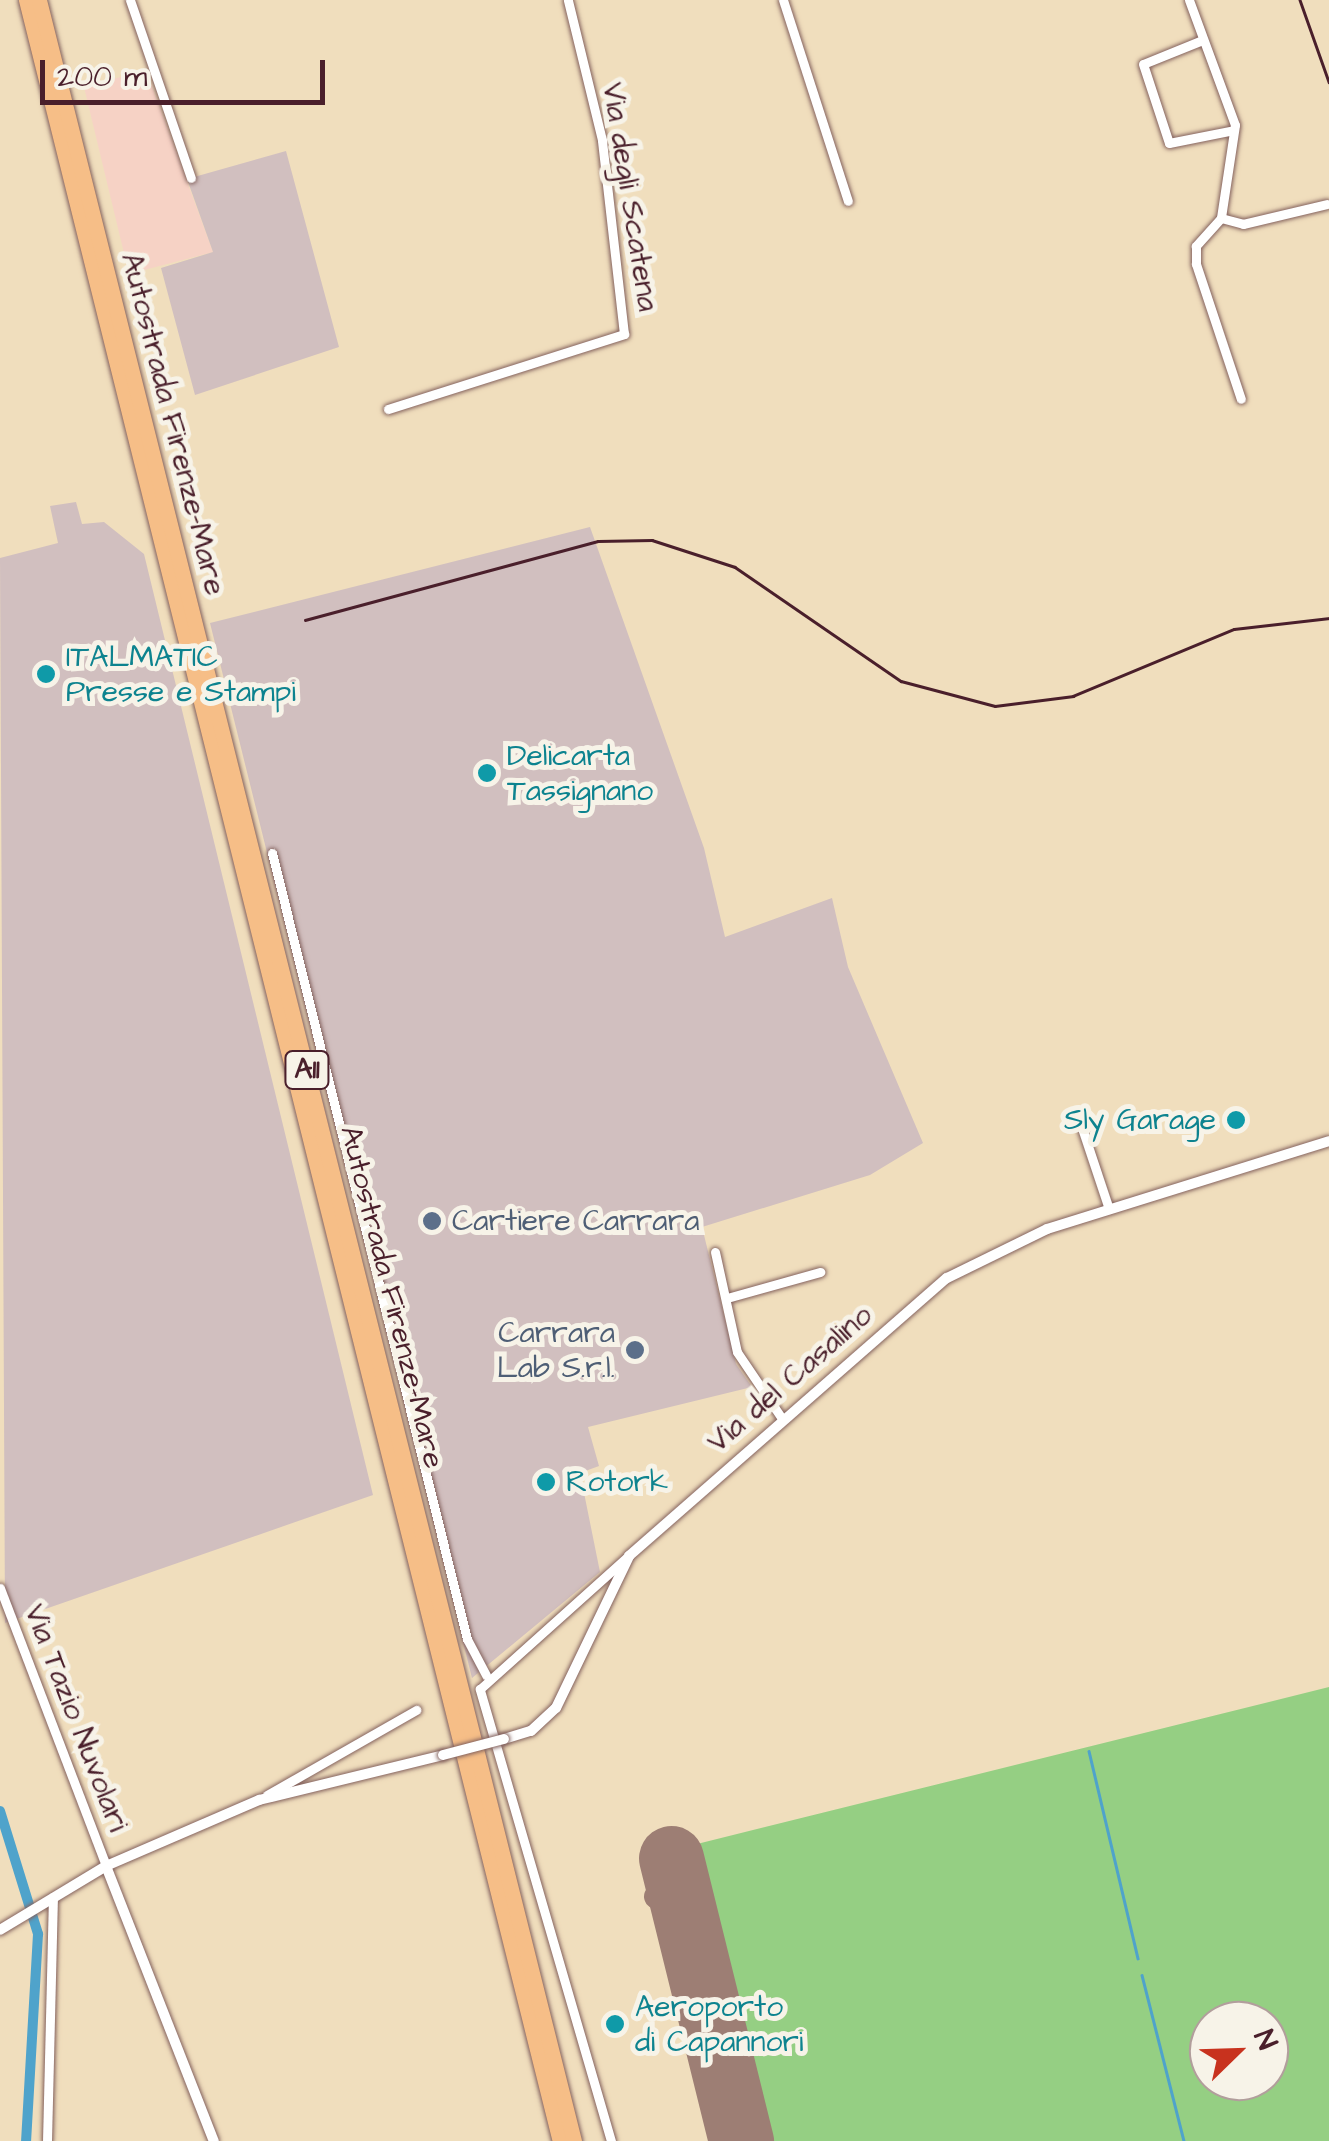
<!DOCTYPE html>
<html>
<head>
<meta charset="utf-8">
<style>
	body { margin:0 }
	#map { position:relative; width:1329px; height:2141px; overflow:hidden; background:#f0debd; font-family:"Architects Daughter",sans-serif }
	div>[style] { position:absolute }
	[style*='--x'] { left:calc(var(--x)*1px); top:calc(var(--y)*1px); width:calc(var(--w)*1px); rotate:calc(var(--a)*1deg) }
	.built>* { inset:0; background:#f6d2c5 }
	.industrial>* { inset:0; background:#d1bfbf }
	.green>* { inset:0; background:#95cf83 }
	.stream>* { height:2.5px; margin:-1.25px; padding:0 1.25px; transform-origin:1.25px; border-radius:1.25px; background:#4fa3cb }
	.canal>* { height:10px; margin:-5px; padding:0 5px; transform-origin:5px; border-radius:5px; background:#4fa3cb }
	.taxiway>* { height:25px; margin:-12.5px; padding:0 12.5px; transform-origin:12.5px; border-radius:12.5px; background:#9d7e74 }
	.runway>* { height:65px; margin:-32.5px; padding:0 32.5px; transform-origin:32.5px; border-radius:32.5px; background:#9d7e74 }
	.roads { filter:drop-shadow(0 0 2px #84625e) drop-shadow(0 0 2px #84625e) }
	.minor>* { height:9px; margin:-4.5px; padding:0 4.5px; transform-origin:4.5px; border-radius:4.5px; background:#fff }
	.tertiary>* { height:10px; margin:-5px; padding:0 5px; transform-origin:5px; border-radius:5px; background:#fff }
	.motorway>* { height:15px; margin:-7.5px; padding:0 7.5px; transform-origin:7.5px; border-radius:7.5px; background:#f6be87 }
	.rail>* { height:2.5px; margin:-1.25px; padding:0 1.25px; transform-origin:1.25px; border-radius:1.25px; background:#4a1f2b }
	.bridges { filter:drop-shadow(0 0 2px #84625e) drop-shadow(0 0 2px #84625e) }
	.tertiary-bridge>* { height:10px; margin:-5px; padding:0 5px; transform-origin:5px; border-radius:5px; background:#fff }
	.dots>* { width:28px; height:28px; translate:-50% -50%; box-sizing:border-box; border:5px solid #f7f3e8; border-radius:50% }
	span { translate:-50% -50%; white-space:nowrap; text-align:center; line-height:1.15; -webkit-text-stroke:10px #f7f3e8; paint-order:stroke }
	.shield-label span { padding:2px 8px; background:#f7f3e8; border:2px solid; border-radius:8px; -webkit-text-stroke-width:0 }
	.shield-label { font-size:28px; color:#4a1f2b; font-weight:700 }
	.street-label { font-size:30px; color:#4a1f2b }
	.culture-label { font-size:30px; color:#0d838f }
	.left { translate:0 -50%; text-align:left }
	.right { translate:-100% -50%; text-align:right }
	.service-label { font-size:30px; color:#4e5e75 }
	.north { position:absolute; left:1189px; top:2001px; width:100px; height:100px; box-sizing:border-box; background:#f7f3e8; border:2px solid #b29e9c; border-radius:50%; rotate:67deg; font-size:28px; font-weight:700; line-height:40px; text-align:center; color:#4a1f2b }
	.north::after { content:''; display:block; margin:auto; width:35px; height:45px; background:#c8321e; clip-path:polygon(50% 0,100% 100%,50% 72%,0 100%) }
	.scale { position:absolute; left:40px; top:60px; width:285px; height:45px; box-sizing:border-box; border:5px solid #4a1f2b; border-top:0; padding-left:12px; font-size:30px; line-height:35px; white-space:nowrap; color:#4a1f2b; -webkit-text-stroke:8px #f7f3e8; paint-order:stroke }
</style>
</head>
<body>
<div id="map">
	<div class="built">
		<div style="clip-path:polygon(146px 70px,213px 252px,129px 274px,84px 87px)"></div>
	</div>
	<div class="industrial">
		<div style="clip-path:polygon(286px 151px,339px 347px,195px 395px,161px 268px,213px 252px,187px 179px)"></div>
		<div style="clip-path:polygon(76px 502px,82px 524px,104px 522px,144px 554px,373px 1495px,5px 1623px,0 558px,58px 543px,50px 506px)"></div>
		<div style="clip-path:polygon(590px 527px,704px 848px,725px 937px,832px 898px,848px 967px,923px 1143px,870px 1175px,702px 1227px,736px 1364px,752px 1387px,588px 1427px,599px 1466px,580px 1473px,600px 1572px,472px 1678px,210px 623px)"></div>
	</div>
	<div class="green">
		<div style="clip-path:polygon(evenodd,1329px 1687px,1329px 2141px,759px 2141px,685px 1847px,1329px 1687px,1209px 2021px,1269px 2021px,1269px 2081px,1209px 2081px,1209px 2021px)"></div>
	</div>
	<div class="stream">
		<div style="--x:1089;--y:1751;--w:213;--a:76.7"></div>
		<div style="--x:1142;--y:1975;--w:171;--a:75.8"></div>
	</div>
	<div class="canal">
		<div style="--x:0;--y:1811;--w:129;--a:72.8"></div>
		<div style="--x:38;--y:1934;--w:207;--a:93.3"></div>
	</div>
	<div class="taxiway">
		<div style="--x:656;--y:1896;--w:24;--a:-12"></div>
	</div>
	<div class="runway">
		<div style="--x:671;--y:1858;--w:292;--a:76.1"></div>
	</div>
	<div class="roads">
		<div class="minor">
			<div style="--x:130;--y:0;--w:188;--a:71.1"></div>
			<div style="--x:783;--y:0;--w:211;--a:72.1"></div>
			<div style="--x:1189;--y:0;--w:133;--a:69.8"></div>
			<div style="--x:1235;--y:125;--w:94;--a:98.6"></div>
			<div style="--x:1221;--y:218;--w:23;--a:15"></div>
			<div style="--x:1243;--y:224;--w:86;--a:-13.4"></div>
			<div style="--x:1200;--y:41;--w:61;--a:158"></div>
			<div style="--x:1143;--y:64;--w:83;--a:71.8"></div>
			<div style="--x:1169;--y:143;--w:66;--a:-11.3"></div>
			<div style="--x:1221;--y:218;--w:38;--a:132"></div>
			<div style="--x:1196;--y:246;--w:18;--a:90"></div>
			<div style="--x:1196;--y:264;--w:142;--a:71.6"></div>
			<div style="--x:388;--y:409;--w:248;--a:-17.6"></div>
			<div style="--x:624;--y:334;--w:195;--a:-96.5"></div>
			<div style="--x:602;--y:140;--w:144;--a:-103.7"></div>
			<div style="--x:272;--y:853;--w:810;--a:76.07"></div>
			<div style="--x:467;--y:1639;--w:41;--a:62.2"></div>
			<div style="--x:1082;--y:1128;--w:85;--a:71.6"></div>
			<div style="--x:715;--y:1252;--w:102;--a:77.6"></div>
			<div style="--x:737;--y:1352;--w:82;--a:55.9"></div>
			<div style="--x:727;--y:1298;--w:97;--a:-15.6"></div>
			<div style="--x:0;--y:1588;--w:298;--a:69.1"></div>
			<div style="--x:267;--y:1795;--w:172;--a:-29.7"></div>
			<div style="--x:47;--y:2141;--w:244;--a:-88.6"></div>
			<div style="--x:611;--y:2141;--w:471;--a:-106.2"></div>
			<div style="--x:480;--y:1689;--w:196;--a:-41.9"></div>
		</div>
		<div class="tertiary">
			<div style="--x:504;--y:1739;--w:28;--a:-17"></div>
			<div style="--x:531;--y:1731;--w:34;--a:-43"></div>
			<div style="--x:556;--y:1708;--w:169;--a:-64.3"></div>
			<div style="--x:629;--y:1556;--w:422;--a:-41.2"></div>
			<div style="--x:947;--y:1278;--w:111;--a:-26.1"></div>
			<div style="--x:1047;--y:1229;--w:295;--a:-17.3"></div>
			<div style="--x:106;--y:1866;--w:295;--a:68.6"></div>
			<div style="--x:0;--y:1930;--w:124;--a:-31.1"></div>
			<div style="--x:106;--y:1866;--w:167;--a:-23.3"></div>
			<div style="--x:259;--y:1800;--w:189;--a:-13.7"></div>
		</div>
		<div class="motorway">
			<div style="--x:26;--y:0;--w:2207;--a:76"></div>
			<div style="--x:39;--y:0;--w:2207;--a:75.97"></div>
		</div>
	</div>
	<div class="rail">
		<div style="--x:1300;--y:0;--w:87;--a:70.5"></div>
		<div style="--x:305;--y:620;--w:303;--a:-15.1"></div>
		<div style="--x:598;--y:541;--w:54;--a:-1.1"></div>
		<div style="--x:652;--y:540;--w:87;--a:18"></div>
		<div style="--x:735;--y:567;--w:201;--a:34.5"></div>
		<div style="--x:901;--y:681;--w:97;--a:14.9"></div>
		<div style="--x:995;--y:706;--w:79;--a:-7.3"></div>
		<div style="--x:1073;--y:696;--w:174;--a:-22.6"></div>
		<div style="--x:1234;--y:629;--w:96;--a:-6.6"></div>
	</div>
	<div class="bridges">
		<div class="tertiary-bridge">
			<div style="--x:443;--y:1755;--w:63;--a:-14.7"></div>
		</div>
	</div>
	<div class="dots">
		<div style="left:46px;top:674px;background:#0f9aa8"></div>
		<div style="left:487px;top:773px;background:#0f9aa8"></div>
		<div style="left:1236px;top:1120px;background:#0f9aa8"></div>
		<div style="left:432px;top:1221px;background:#5c6f8a"></div>
		<div style="left:635px;top:1350px;background:#5c6f8a"></div>
		<div style="left:546px;top:1482px;background:#0f9aa8"></div>
		<div style="left:615px;top:2024px;background:#0f9aa8"></div>
	</div>
	<div class="shield-label">
		<span style="left:307px;top:1070px">A11</span>
	</div>
	<div class="street-label">
		<span style="left:630px;top:197px;rotate:81deg">Via degli Scatena</span>
		<span style="left:173px;top:424px;rotate:76deg">Autostrada Firenze-Mare</span>
		<span style="left:392px;top:1297px;rotate:76deg">Autostrada Firenze-Mare</span>
		<span style="left:790px;top:1379px;rotate:-41deg">Via del Casalino</span>
		<span style="left:76px;top:1718px;rotate:69deg">Via Tazio Nuvolari</span>
	</div>
	<div class="culture-label">
		<span class="left" style="left:66px;top:674px">ITALMATIC<br>Presse e Stampi</span>
		<span class="left" style="left:507px;top:773px">Delicarta<br>Tassignano</span>
		<span class="right" style="left:1216px;top:1120px">Sly Garage</span>
		<span class="left" style="left:566px;top:1482px">Rotork</span>
		<span class="left" style="left:635px;top:2024px">Aeroporto<br>di Capannori</span>
	</div>
	<div class="service-label">
		<span class="left" style="left:452px;top:1221px">Cartiere Carrara</span>
		<span class="right" style="left:615px;top:1350px">Carrara<br>Lab S.r.l.</span>
	</div>
	<div class="north">N</div>
	<div class="scale">200 m</div>
</div>
</body>
</html>
